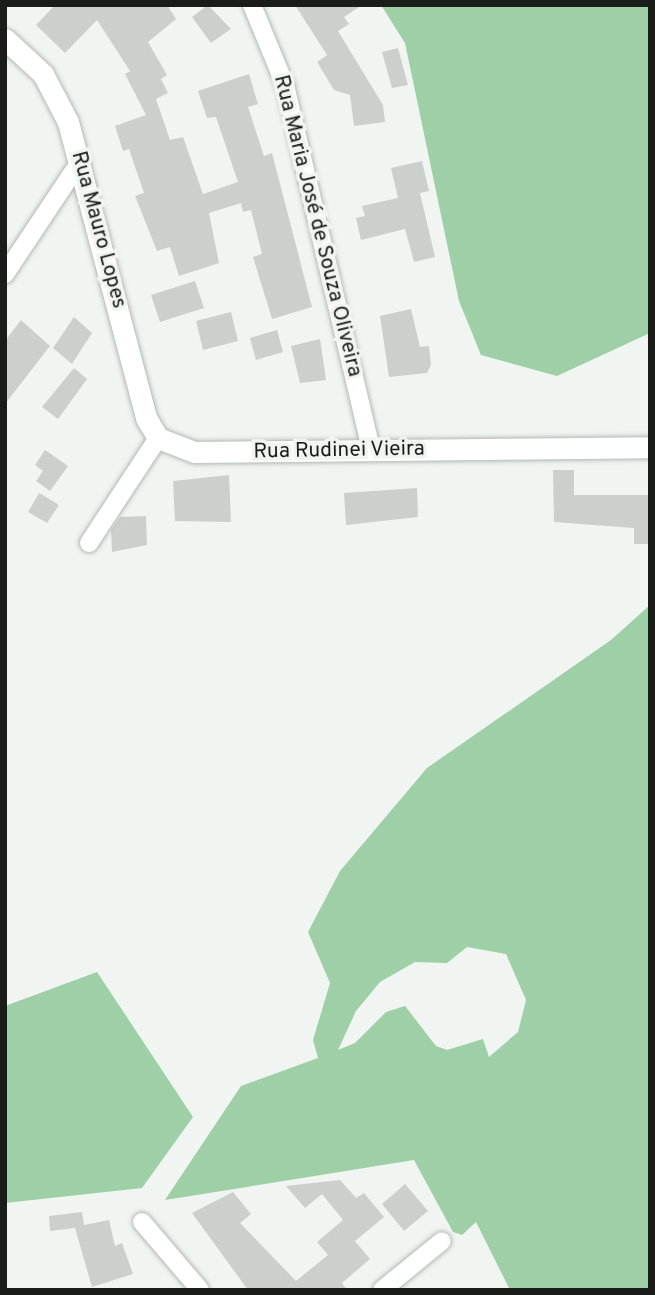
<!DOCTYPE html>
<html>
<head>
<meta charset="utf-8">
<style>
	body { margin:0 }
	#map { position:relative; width:655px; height:1295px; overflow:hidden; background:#f0f5f1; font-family:Overpass,sans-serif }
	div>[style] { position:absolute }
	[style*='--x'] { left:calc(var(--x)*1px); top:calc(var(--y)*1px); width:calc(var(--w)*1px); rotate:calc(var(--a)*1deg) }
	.green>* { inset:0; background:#9ecfa6 }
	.building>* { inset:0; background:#ccd0cc }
	.roads { filter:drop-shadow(0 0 2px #b4b9b5) drop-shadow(0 0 2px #b4b9b5) }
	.minor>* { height:18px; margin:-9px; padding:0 9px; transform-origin:9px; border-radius:9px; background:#fff }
	.tertiary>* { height:21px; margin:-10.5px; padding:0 10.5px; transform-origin:10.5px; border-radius:10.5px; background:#fff }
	span { translate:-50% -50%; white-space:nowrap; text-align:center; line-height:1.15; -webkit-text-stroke:7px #f0f5f1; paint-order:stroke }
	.street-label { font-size:21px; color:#1a1c1a }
	.frame { position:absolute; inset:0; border:7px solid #1a1c1a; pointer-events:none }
</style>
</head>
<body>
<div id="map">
	<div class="green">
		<div style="clip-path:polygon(381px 5px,650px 5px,650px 333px,557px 376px,481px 355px,459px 301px,405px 43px)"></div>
		<div style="clip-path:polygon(evenodd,650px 605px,650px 1290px,510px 1290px,476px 1222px,462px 1235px,453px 1232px,414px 1160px,165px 1200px,241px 1086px,318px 1058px,313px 1040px,330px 983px,308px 932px,340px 871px,427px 768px,611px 640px,650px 605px,467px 947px,506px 954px,526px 1000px,518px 1032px,489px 1057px,483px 1039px,447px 1050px,436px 1046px,405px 1006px,386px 1012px,355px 1043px,338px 1050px,356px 1011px,380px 982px,415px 962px,447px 963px,467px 947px)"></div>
		<div style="clip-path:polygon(97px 972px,193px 1117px,142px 1188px,5px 1203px,5px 1006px)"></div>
	</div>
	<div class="building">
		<div style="clip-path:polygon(55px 5px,167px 5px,176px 19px,148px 42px,167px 75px,161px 79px,168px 93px,156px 99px,170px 140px,183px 137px,203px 194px,238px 182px,216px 117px,207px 118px,198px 91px,249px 74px,258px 104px,248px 107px,264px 156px,272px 153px,312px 307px,272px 319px,253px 257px,262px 254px,251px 210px,243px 212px,241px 203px,209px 213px,219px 263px,179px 276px,170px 247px,157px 251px,135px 196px,144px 193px,129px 149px,123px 151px,115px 126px,146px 115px,125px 74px,130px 71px,97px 20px,65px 53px,36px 25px)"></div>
		<div style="clip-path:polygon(208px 5px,231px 29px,211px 43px,192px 17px)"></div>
		<div style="clip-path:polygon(295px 5px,362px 5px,344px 17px,349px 24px,338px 31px,383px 105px,385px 122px,354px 126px,350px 95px,334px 90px,317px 62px,327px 55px)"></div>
		<div style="clip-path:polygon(398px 48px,408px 85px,392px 88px,382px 52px)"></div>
		<div style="clip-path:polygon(422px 161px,429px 191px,420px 193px,435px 257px,414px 262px,405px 229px,361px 240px,356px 218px,365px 216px,362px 206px,398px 198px,391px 168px)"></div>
		<div style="clip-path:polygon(195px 281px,204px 308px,160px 322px,151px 295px)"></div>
		<div style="clip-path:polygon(411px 309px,420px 347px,429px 346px,431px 365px,427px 373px,389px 377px,380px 316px)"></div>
		<div style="clip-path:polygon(231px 312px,238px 341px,203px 350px,196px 321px)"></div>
		<div style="clip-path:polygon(74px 317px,92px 333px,72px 364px,53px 348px)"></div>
		<div style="clip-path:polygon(21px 320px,50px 346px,5px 404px,5px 341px)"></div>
		<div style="clip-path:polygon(277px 330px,283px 352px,256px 360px,250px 338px)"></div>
		<div style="clip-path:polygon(320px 339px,326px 380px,300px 383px,291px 346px)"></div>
		<div style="clip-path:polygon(74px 368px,87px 379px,58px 419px,42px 407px)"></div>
		<div style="clip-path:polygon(45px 450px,68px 466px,50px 491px,36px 481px,43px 471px,35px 465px)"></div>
		<div style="clip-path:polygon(553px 470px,574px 470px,574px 495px,650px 495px,650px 544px,634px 544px,634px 528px,554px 522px)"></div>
		<div style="clip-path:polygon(229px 475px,231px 522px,175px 521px,173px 481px)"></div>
		<div style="clip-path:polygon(417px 488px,418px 517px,346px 525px,344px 493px)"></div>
		<div style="clip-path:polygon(39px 493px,59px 505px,47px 523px,28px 512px)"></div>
		<div style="clip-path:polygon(146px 516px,147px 545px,112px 552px,111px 530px,120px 517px)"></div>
		<div style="clip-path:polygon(340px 1180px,356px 1198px,364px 1193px,384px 1217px,355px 1241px,370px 1259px,342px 1283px,347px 1290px,248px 1290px,192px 1213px,233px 1192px,251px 1214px,240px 1223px,296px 1281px,328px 1255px,317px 1242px,343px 1220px,322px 1194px,305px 1208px,286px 1186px)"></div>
		<div style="clip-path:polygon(405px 1184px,428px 1211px,404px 1231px,382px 1204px)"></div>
		<div style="clip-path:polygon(82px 1212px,84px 1225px,109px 1220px,115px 1246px,122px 1243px,133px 1274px,92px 1287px,75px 1228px,50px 1231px,49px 1216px)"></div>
	</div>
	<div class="roads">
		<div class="minor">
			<div style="--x:252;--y:5;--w:87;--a:67.6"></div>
			<div style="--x:285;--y:85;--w:375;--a:76.7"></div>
			<div style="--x:5;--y:274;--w:137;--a:-56.3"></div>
			<div style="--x:89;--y:543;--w:126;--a:-56.7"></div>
			<div style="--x:142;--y:1222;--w:89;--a:49.5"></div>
			<div style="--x:382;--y:1290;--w:77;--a:-39.2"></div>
		</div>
		<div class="tertiary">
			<div style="--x:5;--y:39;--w:52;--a:42.6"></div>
			<div style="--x:43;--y:74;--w:54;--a:62.5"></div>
			<div style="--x:68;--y:122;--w:306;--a:75.2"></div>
			<div style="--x:146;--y:418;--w:23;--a:59"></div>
			<div style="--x:158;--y:438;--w:39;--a:21"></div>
			<div style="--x:194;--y:452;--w:456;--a:-0.6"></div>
		</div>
	</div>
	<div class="street-label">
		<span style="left:317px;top:226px;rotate:76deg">Rua Maria José de Souza Oliveira</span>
		<span style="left:98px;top:230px;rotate:75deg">Rua Mauro Lopes</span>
		<span style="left:339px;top:451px;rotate:-1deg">Rua Rudinei Vieira</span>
	</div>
	<div class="frame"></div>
</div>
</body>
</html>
